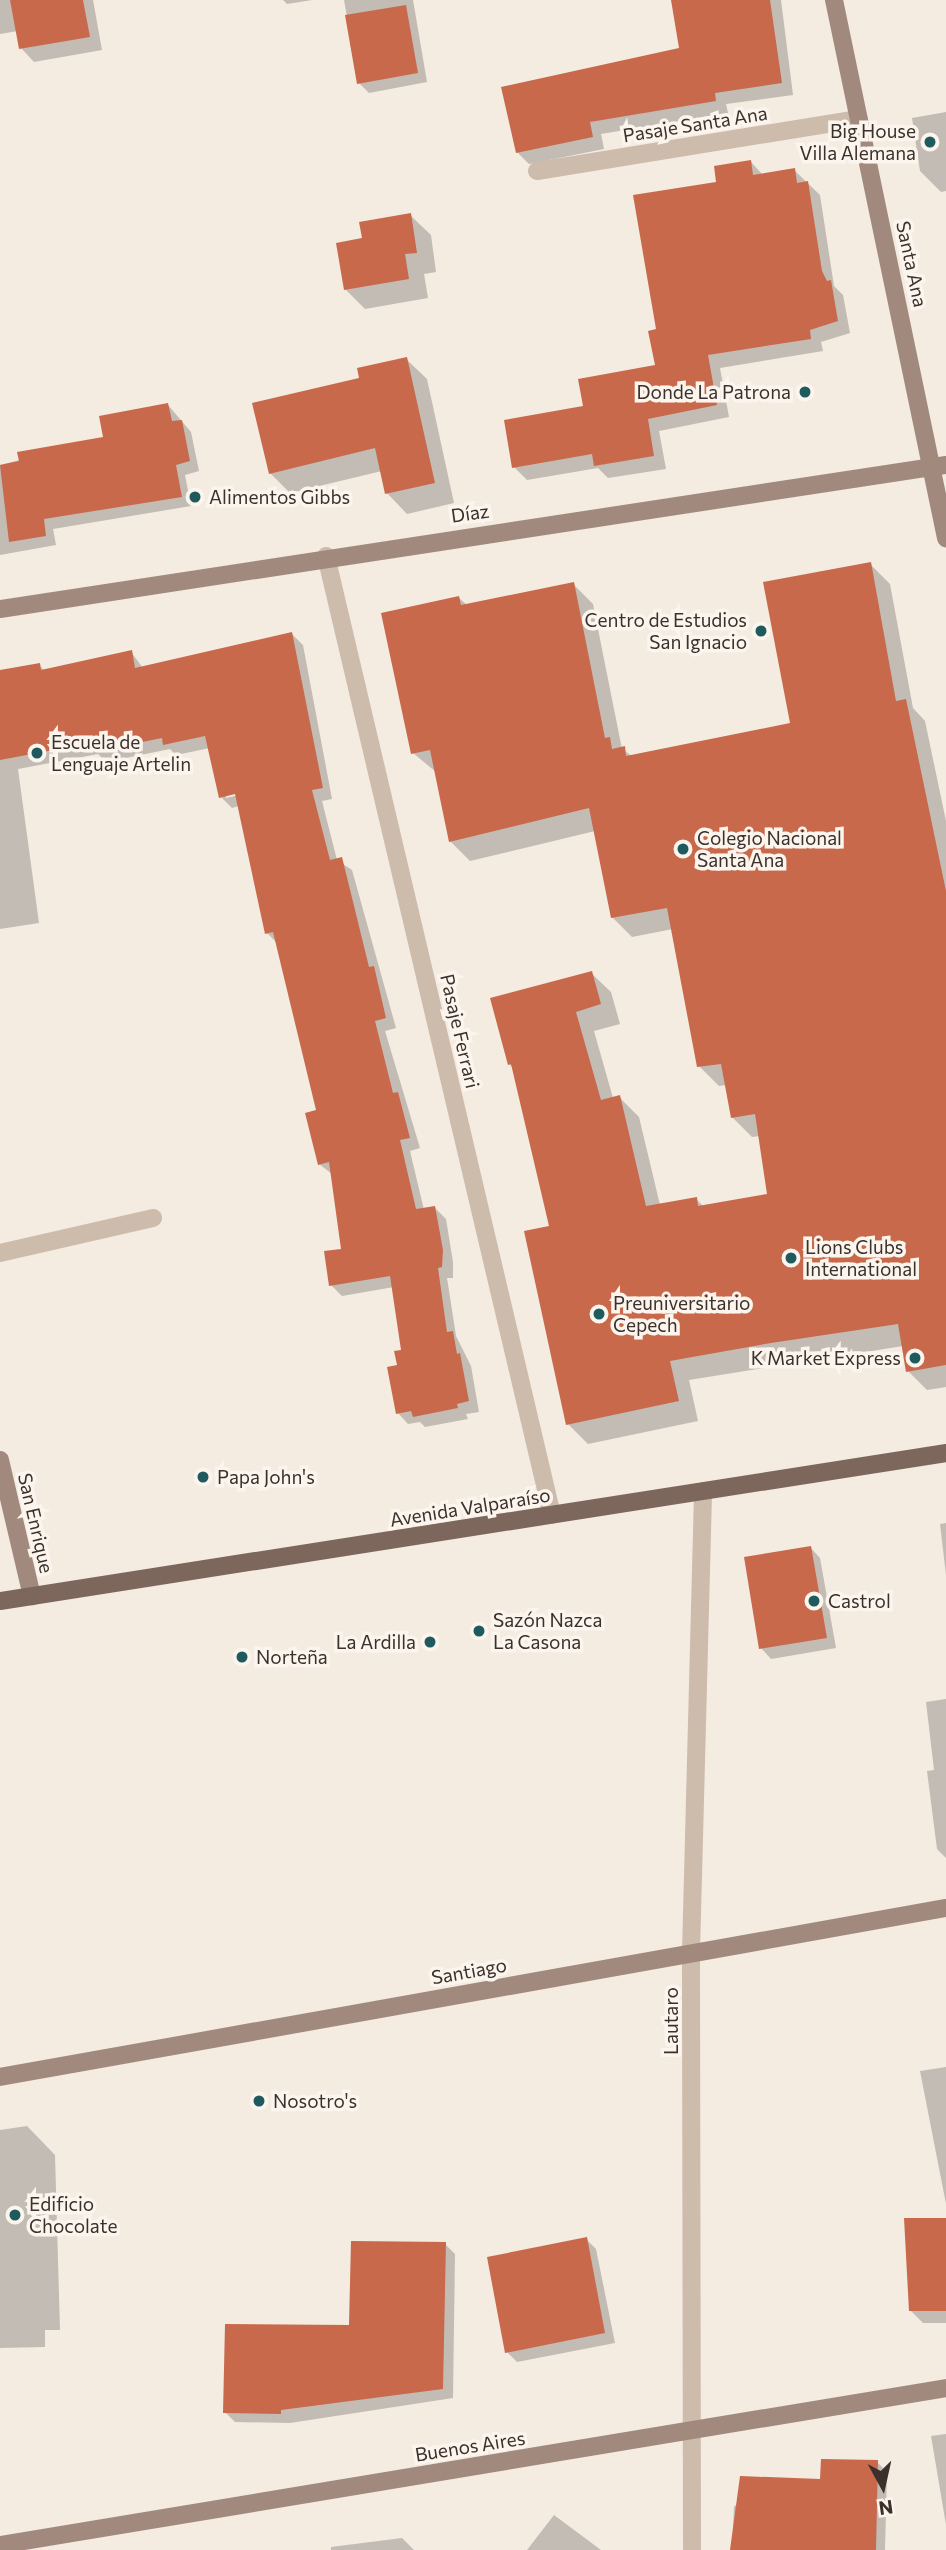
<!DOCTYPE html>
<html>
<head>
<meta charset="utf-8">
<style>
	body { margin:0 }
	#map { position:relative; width:946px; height:2550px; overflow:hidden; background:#f4ebe1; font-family:Commissioner,sans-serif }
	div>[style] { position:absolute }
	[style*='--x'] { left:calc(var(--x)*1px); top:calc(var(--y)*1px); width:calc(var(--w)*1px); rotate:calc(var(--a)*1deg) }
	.shadow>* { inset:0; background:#0003 }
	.building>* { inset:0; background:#c8694b }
	.street>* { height:18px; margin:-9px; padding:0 9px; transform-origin:9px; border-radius:9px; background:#cdbbac }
	.secondary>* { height:18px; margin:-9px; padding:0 9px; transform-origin:9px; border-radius:9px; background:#a18a7d }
	.primary>* { height:18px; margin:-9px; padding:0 9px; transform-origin:9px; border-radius:9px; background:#7d675c }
	.dots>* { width:19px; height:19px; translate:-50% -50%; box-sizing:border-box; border:4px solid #fbf5ee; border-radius:50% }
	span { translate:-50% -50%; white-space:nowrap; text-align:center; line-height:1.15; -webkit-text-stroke:7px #fbf5ee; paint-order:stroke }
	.street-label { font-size:19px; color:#3b302b }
	.poi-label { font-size:19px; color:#3b302b }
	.right { translate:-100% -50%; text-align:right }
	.left { translate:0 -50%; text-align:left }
	.north { position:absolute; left:848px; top:2452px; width:70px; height:70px; -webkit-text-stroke:5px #fbf5ee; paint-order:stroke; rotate:172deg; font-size:19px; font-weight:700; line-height:28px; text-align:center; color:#3b302b }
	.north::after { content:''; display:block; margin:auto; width:24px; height:32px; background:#3b302b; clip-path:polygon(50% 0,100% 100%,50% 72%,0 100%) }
</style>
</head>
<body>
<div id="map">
	<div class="shadow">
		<div style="clip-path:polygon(0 0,93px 0,102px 50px,34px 62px,21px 48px,18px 31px,0 34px)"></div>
		<div style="clip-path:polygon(283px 0,312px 0,287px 4px)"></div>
		<div style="clip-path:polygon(344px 0,413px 0,427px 82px,369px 93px,359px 83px)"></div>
		<div style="clip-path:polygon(673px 0,781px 0,793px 95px,726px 104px,728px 113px,601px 134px,604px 149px,529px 164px,517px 152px,681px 49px)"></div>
		<div style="clip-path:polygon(946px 112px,946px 191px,941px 192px,920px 171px,912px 118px)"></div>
		<div style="clip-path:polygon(751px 162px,763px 175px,794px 170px,820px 195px,834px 286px,843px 295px,850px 333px,821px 342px,823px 351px,720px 368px,729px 417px,659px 431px,666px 469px,608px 478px,598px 468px,527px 480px,514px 467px,585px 408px,657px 367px,658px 331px,718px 183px)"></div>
		<div style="clip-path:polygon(410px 215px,431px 235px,436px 272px,424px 274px,428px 298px,365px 309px,345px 289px,364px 240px)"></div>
		<div style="clip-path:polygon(406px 359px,427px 379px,454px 503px,407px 514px,387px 493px,382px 471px,290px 493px,270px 473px,361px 379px)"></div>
		<div style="clip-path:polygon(168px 405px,191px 432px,199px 471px,185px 475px,191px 506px,53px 529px,56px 545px,0 555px,0 465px,105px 438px)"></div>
		<div style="clip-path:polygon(870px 564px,890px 584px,913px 708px,925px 721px,946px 821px,946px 1387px,927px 1390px,908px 1371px,903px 1346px,689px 1380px,698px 1421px,588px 1444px,568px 1424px,551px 1227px,514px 1069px,509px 1064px,591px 973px,611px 992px,620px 1024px,594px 1031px,613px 1098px,619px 1097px,639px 1117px,660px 1205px,696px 1199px,704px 1207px,769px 1196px,760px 1136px,752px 1137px,732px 1117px,727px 1085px,719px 1086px,699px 1066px,673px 929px,632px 937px,612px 917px,595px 831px,470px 861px,450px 841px,436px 772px,413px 753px,459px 598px,467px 605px,573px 584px,593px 604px,622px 749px,633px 757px,792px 724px)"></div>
		<div style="clip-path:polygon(evenodd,292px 634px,303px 645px,332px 799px,322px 801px,337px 860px,352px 870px,396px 1028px,385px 1031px,420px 1148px,410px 1151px,424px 1210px,435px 1208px,446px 1219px,453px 1262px,453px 1278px,447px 1278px,456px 1336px,471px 1366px,479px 1412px,466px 1414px,468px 1419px,425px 1427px,420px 1422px,408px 1424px,398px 1413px,403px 1351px,394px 1287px,342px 1296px,331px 1285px,343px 1250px,332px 1174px,319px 1164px,318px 1111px,278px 944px,267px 933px,239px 806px,232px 808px,221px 797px,210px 748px,176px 755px,170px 749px,106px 762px,98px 754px,18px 769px,39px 923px,0 929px,0 672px,39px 665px,45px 671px,131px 652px,143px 668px,292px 634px,243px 790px,244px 794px,226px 798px,226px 794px,243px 790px)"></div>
		<div style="clip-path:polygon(946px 1523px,946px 1575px,940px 1524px)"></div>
		<div style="clip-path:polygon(810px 1547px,820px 1558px,836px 1648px,771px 1659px,761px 1648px)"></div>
		<div style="clip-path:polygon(946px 1699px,946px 1858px,937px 1849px,927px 1771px,934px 1770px,926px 1702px)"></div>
		<div style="clip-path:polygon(946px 2067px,946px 2204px,920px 2071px)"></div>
		<div style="clip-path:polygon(27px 2126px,55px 2155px,60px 2330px,45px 2330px,45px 2347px,0 2348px,0 2130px)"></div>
		<div style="clip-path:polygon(946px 2219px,946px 2323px,923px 2323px,911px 2311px)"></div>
		<div style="clip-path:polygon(586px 2239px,596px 2249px,615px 2343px,517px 2362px,507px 2352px)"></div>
		<div style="clip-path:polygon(445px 2244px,455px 2254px,453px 2398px,290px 2423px,235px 2422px,225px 2412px,351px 2326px)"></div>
		<div style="clip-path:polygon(946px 2434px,946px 2525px,931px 2436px)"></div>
		<div style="clip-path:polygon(877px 2462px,887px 2472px,885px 2550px,732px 2550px,734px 2506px)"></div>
		<div style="clip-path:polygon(554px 2515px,601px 2550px,527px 2550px)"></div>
		<div style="clip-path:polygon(402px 2538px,414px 2550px,331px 2550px,331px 2547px)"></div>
	</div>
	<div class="building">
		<div style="clip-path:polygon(10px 0,83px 0,90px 37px,19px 49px)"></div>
		<div style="clip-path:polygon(671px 0,770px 0,782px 83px,715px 93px,716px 101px,590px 122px,593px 137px,516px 153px,501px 87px,679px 48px)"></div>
		<div style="clip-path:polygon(406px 5px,418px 73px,357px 84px,345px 15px)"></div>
		<div style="clip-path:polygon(751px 160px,753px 175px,795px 168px,797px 183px,808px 181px,822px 271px,827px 281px,831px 280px,838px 321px,810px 330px,811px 339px,708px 355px,717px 405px,648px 419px,654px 456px,594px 466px,592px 454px,512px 468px,504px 420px,583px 406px,578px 379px,655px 365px,648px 331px,656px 329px,633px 195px,716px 182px,714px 166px)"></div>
		<div style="clip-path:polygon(411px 213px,417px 253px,405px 254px,409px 279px,344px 290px,336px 243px,362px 238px,359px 222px)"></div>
		<div style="clip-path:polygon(407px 357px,435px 483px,385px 494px,375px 448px,269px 474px,252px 403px,359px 378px,357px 368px)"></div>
		<div style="clip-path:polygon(168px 403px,172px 421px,182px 420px,190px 461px,176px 465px,182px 497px,44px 519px,46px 536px,9px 542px,0 465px,19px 461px,17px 452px,103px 437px,99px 416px)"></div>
		<div style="clip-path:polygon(871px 562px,896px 701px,906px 699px,946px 891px,946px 1365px,906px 1372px,898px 1324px,771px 1343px,670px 1361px,679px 1401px,566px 1425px,524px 1231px,549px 1226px,511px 1064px,508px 1065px,490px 998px,592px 971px,601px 1004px,576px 1012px,601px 1100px,620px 1095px,646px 1206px,697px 1197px,698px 1206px,767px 1194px,755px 1114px,731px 1118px,721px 1064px,697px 1067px,667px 908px,611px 918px,589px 808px,449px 842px,430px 750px,411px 754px,381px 613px,459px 596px,461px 605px,574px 582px,605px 738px,610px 737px,612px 749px,625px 746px,626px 756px,790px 723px,763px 582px)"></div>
		<div style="clip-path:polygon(292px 632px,323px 788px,312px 790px,330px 860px,342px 857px,369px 967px,374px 966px,386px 1018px,375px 1021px,393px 1093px,398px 1092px,410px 1138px,400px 1140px,416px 1209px,435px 1206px,443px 1250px,442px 1267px,438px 1268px,447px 1332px,453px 1331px,457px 1354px,460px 1353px,469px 1401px,457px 1404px,458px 1408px,413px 1417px,411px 1411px,396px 1414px,387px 1367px,397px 1365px,394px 1351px,401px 1350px,390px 1276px,329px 1286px,324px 1251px,341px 1249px,329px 1162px,318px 1165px,305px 1113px,316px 1110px,273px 932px,265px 934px,235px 794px,219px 798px,205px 736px,163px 745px,162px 738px,93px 752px,91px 743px,0 760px,0 670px,40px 663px,41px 670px,132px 650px,135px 668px)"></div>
		<div style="clip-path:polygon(811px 1546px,827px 1638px,759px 1649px,744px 1557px)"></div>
		<div style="clip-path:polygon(904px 2218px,946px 2218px,946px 2311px,909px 2311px)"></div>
		<div style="clip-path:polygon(587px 2237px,605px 2333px,505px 2353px,487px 2257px)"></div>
		<div style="clip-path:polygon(351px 2241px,446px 2242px,443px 2389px,281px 2410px,281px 2414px,223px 2413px,225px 2324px,349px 2325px)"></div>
		<div style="clip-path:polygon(821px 2459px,878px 2460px,876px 2550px,730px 2550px,740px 2476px,820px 2479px)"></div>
	</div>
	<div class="street">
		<div style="--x:537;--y:171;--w:326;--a:-9.2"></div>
		<div style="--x:326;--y:556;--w:985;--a:76.74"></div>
		<div style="--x:0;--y:1253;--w:157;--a:-12.9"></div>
		<div style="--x:692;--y:2550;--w:598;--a:-90.1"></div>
		<div style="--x:691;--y:1952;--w:461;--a:-88.5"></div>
	</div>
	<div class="secondary">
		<div style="--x:834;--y:0;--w:550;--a:78.24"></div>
		<div style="--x:0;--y:609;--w:957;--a:-8.66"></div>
		<div style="--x:0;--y:1460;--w:140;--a:76.8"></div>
		<div style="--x:0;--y:2077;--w:961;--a:-10.13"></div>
		<div style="--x:0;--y:2545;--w:959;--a:-9.42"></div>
	</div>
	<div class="primary">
		<div style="--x:0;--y:1601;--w:958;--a:-8.89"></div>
	</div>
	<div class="dots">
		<div style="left:930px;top:142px;background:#1f5a5e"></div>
		<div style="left:805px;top:392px;background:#1f5a5e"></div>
		<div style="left:195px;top:497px;background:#1f5a5e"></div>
		<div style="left:761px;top:631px;background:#1f5a5e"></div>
		<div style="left:37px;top:753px;background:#1f5a5e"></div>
		<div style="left:683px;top:849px;background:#1f5a5e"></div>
		<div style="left:791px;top:1258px;background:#1f5a5e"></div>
		<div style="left:599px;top:1314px;background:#1f5a5e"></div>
		<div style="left:915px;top:1358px;background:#1f5a5e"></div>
		<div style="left:203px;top:1477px;background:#1f5a5e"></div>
		<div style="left:814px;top:1601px;background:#1f5a5e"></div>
		<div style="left:479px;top:1631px;background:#1f5a5e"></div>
		<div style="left:430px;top:1642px;background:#1f5a5e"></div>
		<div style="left:242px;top:1657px;background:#1f5a5e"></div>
		<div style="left:259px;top:2101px;background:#1f5a5e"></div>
		<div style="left:15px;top:2215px;background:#1f5a5e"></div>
	</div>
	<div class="street-label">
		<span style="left:695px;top:124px;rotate:-9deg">Pasaje Santa Ana</span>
		<span style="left:912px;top:264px;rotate:78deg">Santa Ana</span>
		<span style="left:470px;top:513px;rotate:-8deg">Díaz</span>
		<span style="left:460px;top:1031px;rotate:77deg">Pasaje Ferrari</span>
		<span style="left:470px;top:1507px;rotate:-9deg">Avenida Valparaíso</span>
		<span style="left:36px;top:1523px;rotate:77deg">San Enrique</span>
		<span style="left:469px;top:1971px;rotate:-10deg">Santiago</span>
		<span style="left:671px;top:2021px;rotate:-90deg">Lautaro</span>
		<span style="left:470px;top:2446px;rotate:-9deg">Buenos Aires</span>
	</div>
	<div class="poi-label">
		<span class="right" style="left:916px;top:142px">Big House<br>Villa Alemana</span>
		<span class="right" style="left:791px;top:392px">Donde La Patrona</span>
		<span class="left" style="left:209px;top:497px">Alimentos Gibbs</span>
		<span class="right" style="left:747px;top:631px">Centro de Estudios<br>San Ignacio</span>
		<span class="left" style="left:51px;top:753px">Escuela de<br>Lenguaje Artelin</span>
		<span class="left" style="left:697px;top:849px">Colegio Nacional<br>Santa Ana</span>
		<span class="left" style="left:805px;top:1258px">Lions Clubs<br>International</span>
		<span class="left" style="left:613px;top:1314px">Preuniversitario<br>Cepech</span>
		<span class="right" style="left:901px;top:1358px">K Market Express</span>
		<span class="left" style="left:217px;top:1477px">Papa John's</span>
		<span class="left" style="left:828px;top:1601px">Castrol</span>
		<span class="left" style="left:493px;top:1631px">Sazón Nazca<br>La Casona</span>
		<span class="right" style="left:416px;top:1642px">La Ardilla</span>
		<span class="left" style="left:256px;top:1657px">Norteña</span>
		<span class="left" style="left:273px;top:2101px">Nosotro's</span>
		<span class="left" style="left:29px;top:2215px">Edificio<br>Chocolate</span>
	</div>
	<div class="north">N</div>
</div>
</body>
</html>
